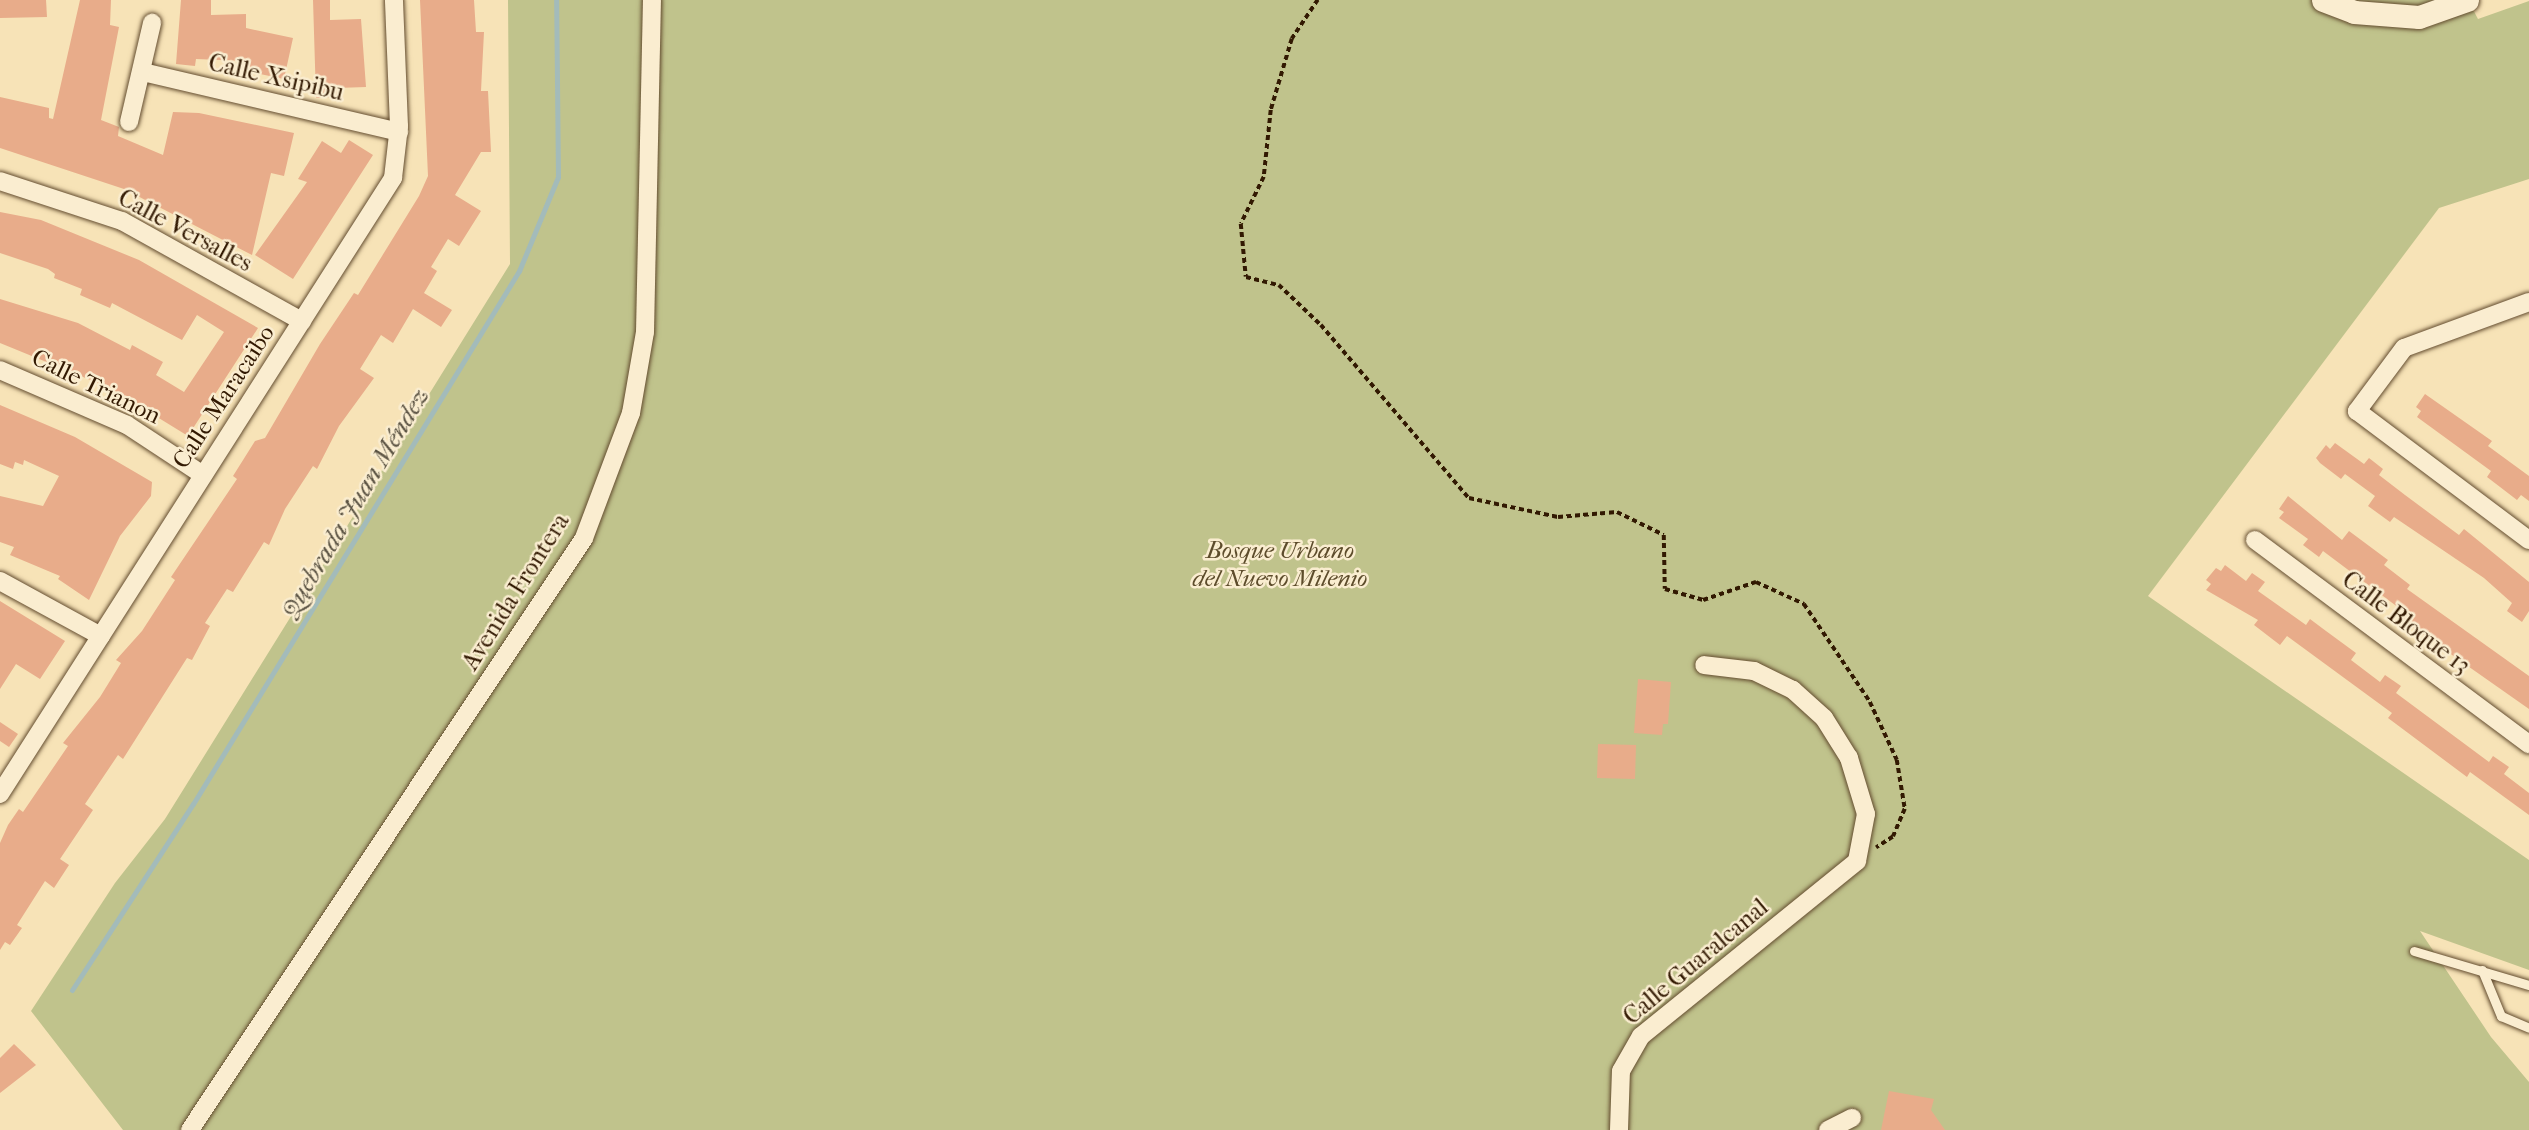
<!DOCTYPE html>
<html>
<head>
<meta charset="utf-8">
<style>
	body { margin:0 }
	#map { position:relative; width:2529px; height:1130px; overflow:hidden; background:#f7e3b7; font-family:"IM FELL French Canon",serif }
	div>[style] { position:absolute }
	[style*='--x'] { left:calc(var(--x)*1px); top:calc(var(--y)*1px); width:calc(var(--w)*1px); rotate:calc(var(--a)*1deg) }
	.green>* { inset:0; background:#c0c38c }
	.stream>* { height:5px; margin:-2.5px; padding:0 2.5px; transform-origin:2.5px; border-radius:2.5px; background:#a3bbba }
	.building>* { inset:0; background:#e8ac8a }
	.path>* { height:3.5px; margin-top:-1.75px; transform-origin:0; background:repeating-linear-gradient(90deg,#321902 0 5px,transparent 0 8.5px) }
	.roads { filter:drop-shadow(0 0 2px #634c2f) drop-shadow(0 0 2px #634c2f) }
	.service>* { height:9px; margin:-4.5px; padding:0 4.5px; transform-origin:4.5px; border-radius:4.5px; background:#faedd0 }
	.minor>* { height:18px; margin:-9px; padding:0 9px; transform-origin:9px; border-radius:9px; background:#faedd0 }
	.tertiary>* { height:23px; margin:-11.5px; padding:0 11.5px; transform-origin:11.5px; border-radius:11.5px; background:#faedd0 }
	span { translate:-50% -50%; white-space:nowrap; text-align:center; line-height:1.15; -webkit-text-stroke:5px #faedd0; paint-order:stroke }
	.street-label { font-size:24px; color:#321902 }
	.park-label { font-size:24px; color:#5d4c2b; font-style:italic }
	.water-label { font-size:26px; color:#5a5242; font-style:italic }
</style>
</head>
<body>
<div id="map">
	<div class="green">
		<div style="clip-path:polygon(508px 0,2468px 0,2478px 19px,2529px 1px,2529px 179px,2439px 208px,2148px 596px,2529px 860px,2529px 970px,2420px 931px,2491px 1037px,2529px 1082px,2529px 1130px,123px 1130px,31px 1011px,115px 883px,165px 819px,510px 264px)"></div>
	</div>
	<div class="stream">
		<div style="--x:72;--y:990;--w:222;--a:-57"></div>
		<div style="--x:193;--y:804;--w:625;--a:-58.55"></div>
		<div style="--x:519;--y:271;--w:102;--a:-67.5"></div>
		<div style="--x:558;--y:177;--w:177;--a:-90.6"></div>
	</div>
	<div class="building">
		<div style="clip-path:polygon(0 0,46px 0,47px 17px,0 18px)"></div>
		<div style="clip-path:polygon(80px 0,111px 0,110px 25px,119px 27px,101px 120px,119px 127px,118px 136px,163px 155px,173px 112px,199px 113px,294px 133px,284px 176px,271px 173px,252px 255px,124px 189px,0 148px,0 97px,49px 108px,49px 118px,53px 119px)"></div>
		<div style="clip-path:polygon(181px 0,211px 0,211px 15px,246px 14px,246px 28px,293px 38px,284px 79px,245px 71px,243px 61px,196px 59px,195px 66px,176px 64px)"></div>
		<div style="clip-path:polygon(313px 0,330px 0,330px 20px,361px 19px,366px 87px,337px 88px,337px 97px,316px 98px)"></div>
		<div style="clip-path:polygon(420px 0,474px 0,476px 32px,484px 32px,481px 91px,488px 91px,491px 152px,481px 152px,455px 195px,481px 211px,459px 246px,448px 239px,431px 267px,437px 271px,424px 293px,452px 310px,441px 327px,413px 309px,393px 343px,381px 335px,360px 369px,374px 378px,339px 426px,317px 469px,313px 466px,285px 509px,269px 545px,264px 542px,233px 592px,227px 589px,205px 623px,210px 626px,192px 660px,187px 658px,123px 759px,118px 755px,85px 804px,93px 810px,60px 859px,69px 865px,54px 888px,45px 881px,17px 925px,22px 928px,10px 945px,5px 942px,0 950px,0 843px,8px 825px,19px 809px,23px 812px,68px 746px,63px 743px,100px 697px,121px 663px,116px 660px,142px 631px,175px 580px,171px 577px,237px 479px,233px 476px,255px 441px,265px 438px,320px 344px,354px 293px,358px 295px,419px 196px,428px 176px)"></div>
		<div style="clip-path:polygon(349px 140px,373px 155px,293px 279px,255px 255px,307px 182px,298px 179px,322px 141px,341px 153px)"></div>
		<div style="clip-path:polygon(0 212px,41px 220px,139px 260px,258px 328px,188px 436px,110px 388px,0 343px,0 299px,78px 323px,130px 350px,132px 345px,163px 362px,156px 375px,184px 392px,224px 332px,197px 315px,182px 340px,112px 303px,110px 308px,80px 295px,82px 289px,54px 278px,55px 274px,48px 269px,0 253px)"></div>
		<div style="clip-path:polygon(2425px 394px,2492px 441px,2488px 446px,2529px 476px,2529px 501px,2521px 495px,2517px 500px,2487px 477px,2491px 471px,2417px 417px,2421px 411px,2416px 407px)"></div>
		<div style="clip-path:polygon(0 405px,75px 437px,152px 482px,151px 496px,120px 536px,89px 600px,58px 579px,60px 576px,10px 555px,14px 547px,0 542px,0 496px,43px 506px,59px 476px,24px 460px,23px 465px,15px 462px,13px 469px,0 464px)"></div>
		<div style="clip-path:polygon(2335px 443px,2364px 464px,2369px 458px,2383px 469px,2379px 475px,2405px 495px,2459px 535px,2464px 529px,2529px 582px,2529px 611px,2522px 622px,2507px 611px,2512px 603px,2484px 578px,2394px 517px,2390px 522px,2368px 506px,2375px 496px,2345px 474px,2341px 479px,2320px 463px,2316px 458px,2326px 445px,2330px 449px)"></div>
		<div style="clip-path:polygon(2288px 496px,2342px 540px,2349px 531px,2388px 560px,2384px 565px,2410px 585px,2407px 589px,2529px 676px,2529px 709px,2398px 617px,2403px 611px,2323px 551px,2319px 557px,2303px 545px,2308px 539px,2279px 518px,2284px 512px,2279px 509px)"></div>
		<div style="clip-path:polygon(2225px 565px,2246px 581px,2252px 573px,2265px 582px,2258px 591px,2306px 625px,2310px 619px,2326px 631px,2356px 653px,2351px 660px,2380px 682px,2385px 675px,2401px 686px,2396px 693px,2489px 762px,2493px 756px,2509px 767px,2504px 774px,2529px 793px,2529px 815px,2470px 772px,2467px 777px,2388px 718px,2392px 713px,2287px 636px,2280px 645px,2254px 625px,2258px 620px,2206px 590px,2211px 584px,2206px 580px,2216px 568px,2221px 571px)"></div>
		<div style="clip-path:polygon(0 601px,65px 641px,40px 679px,16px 664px,0 689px)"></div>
		<div style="clip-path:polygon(1638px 679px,1671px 682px,1668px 724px,1663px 724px,1662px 735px,1634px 733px)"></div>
		<div style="clip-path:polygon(0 722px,18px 734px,9px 747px,0 741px)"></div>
		<div style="clip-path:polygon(1598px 744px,1636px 745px,1635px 779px,1597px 778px)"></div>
		<div style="clip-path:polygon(14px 1044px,36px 1065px,0 1093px,0 1058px)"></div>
		<div style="clip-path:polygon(1889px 1091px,1934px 1099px,1931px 1110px,1945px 1130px,1881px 1130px)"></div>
	</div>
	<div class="path">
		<div style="--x:1318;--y:0;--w:47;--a:123.7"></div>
		<div style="--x:1292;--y:39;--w:74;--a:106.5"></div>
		<div style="--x:1271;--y:110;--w:67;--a:96"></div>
		<div style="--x:1264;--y:177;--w:52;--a:116.1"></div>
		<div style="--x:1241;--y:224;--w:53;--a:84.6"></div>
		<div style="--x:1246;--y:277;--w:34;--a:14"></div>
		<div style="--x:1279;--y:285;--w:58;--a:43.6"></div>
		<div style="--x:1321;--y:325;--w:228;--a:49.5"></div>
		<div style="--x:1469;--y:498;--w:91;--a:12.1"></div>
		<div style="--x:1558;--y:517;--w:59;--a:-4.8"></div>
		<div style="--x:1617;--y:512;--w:52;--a:26.1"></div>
		<div style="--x:1664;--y:535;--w:54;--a:88.9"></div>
		<div style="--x:1665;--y:589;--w:40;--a:16"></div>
		<div style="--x:1703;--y:600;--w:56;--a:-18.8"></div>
		<div style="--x:1756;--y:582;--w:53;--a:24.6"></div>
		<div style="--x:1804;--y:604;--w:118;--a:56"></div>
		<div style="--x:1870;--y:702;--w:64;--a:65"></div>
		<div style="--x:1897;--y:760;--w:50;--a:80.7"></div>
		<div style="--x:1905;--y:809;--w:30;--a:113"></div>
		<div style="--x:1893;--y:837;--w:20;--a:147"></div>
	</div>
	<div class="roads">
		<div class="service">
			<div style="--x:2414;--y:951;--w:120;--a:16.5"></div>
			<div style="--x:2482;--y:970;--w:50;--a:67.6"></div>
			<div style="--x:2501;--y:1016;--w:30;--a:23"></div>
		</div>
		<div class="minor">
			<div style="--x:143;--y:72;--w:263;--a:13.2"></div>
			<div style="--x:129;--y:122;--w:102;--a:-76.9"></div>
			<div style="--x:0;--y:181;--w:128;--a:18.2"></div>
			<div style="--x:122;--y:221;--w:206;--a:29.1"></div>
			<div style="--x:2529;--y:302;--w:133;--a:159.8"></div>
			<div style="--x:2404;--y:348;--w:79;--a:126.7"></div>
			<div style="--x:2357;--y:411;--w:215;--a:36.9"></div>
			<div style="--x:0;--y:370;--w:138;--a:23.4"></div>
			<div style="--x:127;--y:425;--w:91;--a:33.3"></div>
			<div style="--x:2255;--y:540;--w:342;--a:36.7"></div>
			<div style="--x:0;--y:581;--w:115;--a:28.6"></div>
			<div style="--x:0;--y:794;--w:731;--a:-57.46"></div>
			<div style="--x:393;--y:178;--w:52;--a:-83.4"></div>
			<div style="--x:399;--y:126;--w:126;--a:-92.3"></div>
			<div style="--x:190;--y:1130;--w:711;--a:-56.35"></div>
			<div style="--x:584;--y:538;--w:134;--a:-69.4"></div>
			<div style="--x:631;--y:413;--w:82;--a:-80.2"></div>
			<div style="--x:645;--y:332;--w:332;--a:-88.8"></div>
			<div style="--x:1619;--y:1130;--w:59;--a:-88.1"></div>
			<div style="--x:1621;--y:1071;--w:40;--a:-60.3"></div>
			<div style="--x:1641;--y:1036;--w:278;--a:-39"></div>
			<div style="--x:1857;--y:861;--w:48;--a:-79.2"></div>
			<div style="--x:1866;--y:814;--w:59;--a:-106.9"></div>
			<div style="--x:1849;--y:758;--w:47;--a:-122"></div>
			<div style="--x:1824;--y:718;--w:42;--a:-137.9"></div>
			<div style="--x:1793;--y:690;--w:43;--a:-154"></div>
			<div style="--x:1754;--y:671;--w:50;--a:-173.2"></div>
			<div style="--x:1828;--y:1130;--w:27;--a:-27"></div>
		</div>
		<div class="tertiary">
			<div style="--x:2323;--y:0;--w:33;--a:21"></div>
			<div style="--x:2354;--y:12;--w:65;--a:4.4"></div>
			<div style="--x:2419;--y:17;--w:51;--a:-19.5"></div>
		</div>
	</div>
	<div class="street-label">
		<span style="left:276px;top:78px;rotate:13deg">Calle Xsipibu</span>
		<span style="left:185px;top:231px;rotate:28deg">Calle Versalles</span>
		<span style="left:96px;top:387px;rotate:26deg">Calle Trianon</span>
		<span style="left:224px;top:397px;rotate:-57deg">Calle Maracaibo</span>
		<span style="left:516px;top:592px;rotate:-58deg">Avenida Frontera</span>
		<span style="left:2406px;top:623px;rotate:37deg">Calle Bloque 13</span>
		<span style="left:1696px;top:962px;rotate:-40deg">Calle Guaralcanal</span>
	</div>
	<div class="park-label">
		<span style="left:1280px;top:565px">Bosque Urbano<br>del Nuevo Milenio</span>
	</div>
	<div class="water-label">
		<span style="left:355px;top:503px;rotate:-59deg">Quebrada Juan Méndez</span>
	</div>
</div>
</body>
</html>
